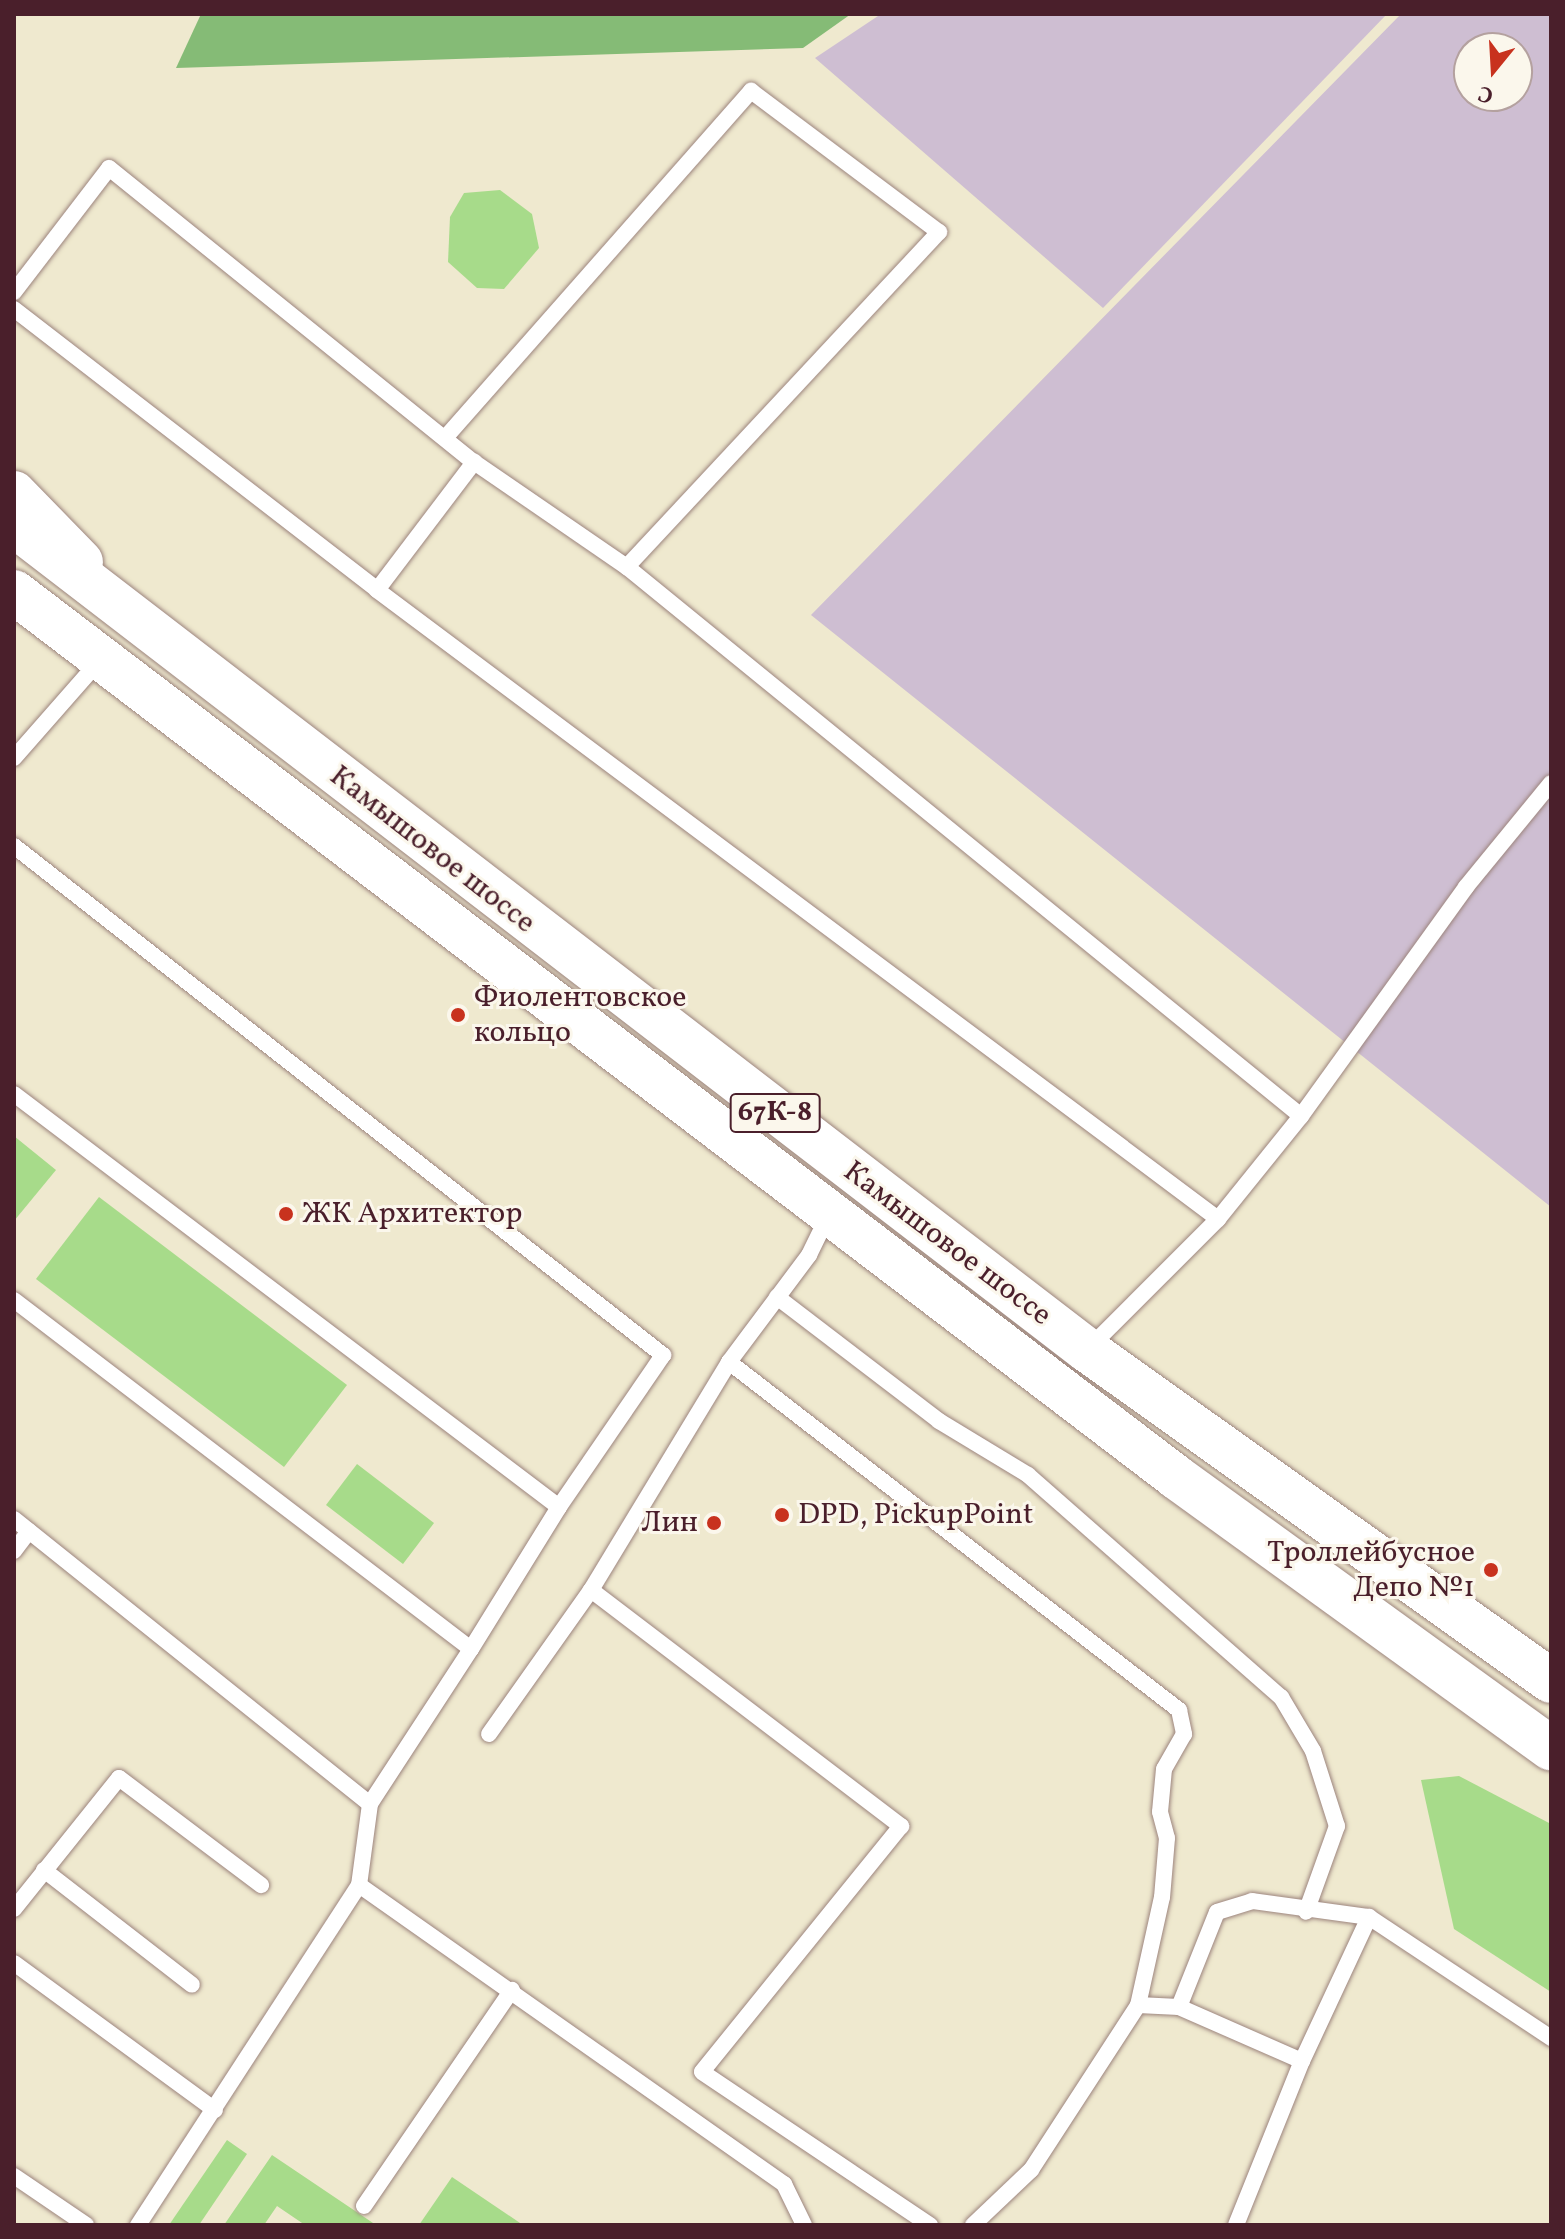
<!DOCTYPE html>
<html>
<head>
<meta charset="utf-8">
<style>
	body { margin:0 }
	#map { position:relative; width:1565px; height:2239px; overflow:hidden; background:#efe9cf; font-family:Vollkorn,serif }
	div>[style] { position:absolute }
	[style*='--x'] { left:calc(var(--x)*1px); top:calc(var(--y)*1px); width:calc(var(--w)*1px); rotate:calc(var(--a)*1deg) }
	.industrial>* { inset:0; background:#cebed2 }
	.green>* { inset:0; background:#a7db8a }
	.forest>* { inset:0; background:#85bb76 }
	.roads { filter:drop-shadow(0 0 2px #9c847d) drop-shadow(0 0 2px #9c847d) }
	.lane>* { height:16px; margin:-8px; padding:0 8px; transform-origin:8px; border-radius:8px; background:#fff }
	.secondary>* { height:44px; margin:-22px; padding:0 22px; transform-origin:22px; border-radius:22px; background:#fff }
	.primary>* { height:44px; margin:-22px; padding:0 22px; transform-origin:22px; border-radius:22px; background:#fff }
	.dots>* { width:22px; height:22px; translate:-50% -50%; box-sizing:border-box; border:4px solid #fbf7ec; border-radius:50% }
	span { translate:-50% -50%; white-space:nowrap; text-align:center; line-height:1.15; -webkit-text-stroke:6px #fbf7ec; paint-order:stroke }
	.shield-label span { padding:2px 6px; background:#fbf7ec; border:2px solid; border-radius:6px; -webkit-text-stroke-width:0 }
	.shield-label { font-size:28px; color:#4a1f2b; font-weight:700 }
	.street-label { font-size:30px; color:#4a1f2b }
	.poi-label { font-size:30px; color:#4a1f2b }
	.left { translate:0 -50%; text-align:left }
	.right { translate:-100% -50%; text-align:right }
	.frame { position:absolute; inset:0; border:16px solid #4a1f2b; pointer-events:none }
	.north { position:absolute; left:1453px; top:32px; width:80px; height:80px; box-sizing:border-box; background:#fbf7ec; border:2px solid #b4a19f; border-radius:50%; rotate:198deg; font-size:22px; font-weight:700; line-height:32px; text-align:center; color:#4a1f2b }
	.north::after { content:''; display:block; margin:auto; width:28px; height:36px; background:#c8321e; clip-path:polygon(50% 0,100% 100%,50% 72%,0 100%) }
</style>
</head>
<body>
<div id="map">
	<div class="industrial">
		<div style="clip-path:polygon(881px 14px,1387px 14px,1103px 308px,815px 58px)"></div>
		<div style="clip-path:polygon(evenodd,1401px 14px,1551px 14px,1551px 1207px,811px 615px,1401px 14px,1469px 48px,1517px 48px,1517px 96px,1469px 96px,1469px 48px)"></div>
	</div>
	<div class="green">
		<div style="clip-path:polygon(500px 190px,532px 214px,539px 248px,504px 289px,477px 288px,448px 262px,450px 217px,464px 193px)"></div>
		<div style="clip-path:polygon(14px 1136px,56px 1170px,14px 1221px)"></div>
		<div style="clip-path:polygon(99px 1197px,347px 1385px,284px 1467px,36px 1279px)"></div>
		<div style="clip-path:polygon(357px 1464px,434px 1523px,403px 1564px,326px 1505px)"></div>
		<div style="clip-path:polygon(1459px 1776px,1551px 1824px,1551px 1992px,1454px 1929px,1421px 1780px)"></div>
		<div style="clip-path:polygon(227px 2140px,247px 2154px,199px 2225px,169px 2225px)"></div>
		<div style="clip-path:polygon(272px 2155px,376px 2225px,305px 2225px,277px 2206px,264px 2225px,224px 2225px)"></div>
		<div style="clip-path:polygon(452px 2177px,523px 2225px,419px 2225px)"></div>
	</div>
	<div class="forest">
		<div style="clip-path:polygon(201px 14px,851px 14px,803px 48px,176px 68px)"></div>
	</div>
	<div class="roads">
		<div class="lane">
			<div style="--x:14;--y:292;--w:156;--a:-52.5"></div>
			<div style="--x:109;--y:168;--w:469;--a:38.9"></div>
			<div style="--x:474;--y:462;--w:186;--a:34.5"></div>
			<div style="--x:627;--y:567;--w:869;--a:39.16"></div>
			<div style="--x:14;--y:309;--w:459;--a:37.7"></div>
			<div style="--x:377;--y:590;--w:1050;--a:36.79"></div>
			<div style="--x:445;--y:438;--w:463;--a:-48.6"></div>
			<div style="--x:751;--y:91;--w:235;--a:36.9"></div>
			<div style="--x:939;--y:232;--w:458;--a:133"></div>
			<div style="--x:377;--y:590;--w:161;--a:-52.8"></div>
			<div style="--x:14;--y:758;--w:130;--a:-48.7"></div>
			<div style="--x:14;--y:846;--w:825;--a:38.11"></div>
			<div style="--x:663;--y:1355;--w:184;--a:124.4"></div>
			<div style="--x:559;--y:1507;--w:684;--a:-142.85"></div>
			<div style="--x:777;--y:1297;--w:204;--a:37.4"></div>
			<div style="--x:939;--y:1421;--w:104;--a:31.2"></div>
			<div style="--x:1028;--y:1475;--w:337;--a:41.3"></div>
			<div style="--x:1281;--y:1697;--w:63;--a:59.3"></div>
			<div style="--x:1313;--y:1751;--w:79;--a:72.3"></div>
			<div style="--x:1337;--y:1826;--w:91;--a:109.8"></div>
			<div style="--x:14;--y:1300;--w:575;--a:37.37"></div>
			<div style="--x:471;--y:1649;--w:185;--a:123.1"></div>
			<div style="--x:370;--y:1804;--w:82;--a:97.7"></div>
			<div style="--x:359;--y:1885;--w:406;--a:123"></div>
			<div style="--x:1088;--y:1349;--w:184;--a:-45"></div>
			<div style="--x:1218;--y:1219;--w:132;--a:-51.1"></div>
			<div style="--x:1301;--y:1116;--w:282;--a:-54.2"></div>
			<div style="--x:1466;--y:887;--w:134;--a:-50.7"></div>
			<div style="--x:729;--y:1362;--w:569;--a:37.72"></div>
			<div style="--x:1179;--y:1710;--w:25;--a:78"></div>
			<div style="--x:1184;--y:1734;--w:40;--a:119.7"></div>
			<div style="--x:1164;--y:1769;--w:43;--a:95.3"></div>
			<div style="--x:1160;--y:1812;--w:27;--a:75"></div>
			<div style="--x:1167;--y:1838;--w:59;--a:94.8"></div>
			<div style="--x:1162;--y:1897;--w:111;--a:102.5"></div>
			<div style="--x:14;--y:1519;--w:456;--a:38.7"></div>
			<div style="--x:14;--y:1551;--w:25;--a:-53"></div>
			<div style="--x:591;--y:1590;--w:390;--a:37.3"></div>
			<div style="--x:901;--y:1826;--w:316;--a:129"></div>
			<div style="--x:702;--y:2072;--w:275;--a:33.9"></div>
			<div style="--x:471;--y:1649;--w:167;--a:-58.2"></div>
			<div style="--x:489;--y:1734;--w:176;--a:-54.7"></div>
			<div style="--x:591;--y:1590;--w:267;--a:-58.8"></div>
			<div style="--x:729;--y:1362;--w:134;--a:-53.2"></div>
			<div style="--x:809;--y:1255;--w:46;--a:-64"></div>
			<div style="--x:44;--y:1870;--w:187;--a:37.8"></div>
			<div style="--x:359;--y:1885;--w:520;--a:35.13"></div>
			<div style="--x:784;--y:2184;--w:46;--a:64"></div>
			<div style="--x:14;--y:1909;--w:168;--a:-51.3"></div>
			<div style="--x:119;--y:1778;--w:178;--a:37"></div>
			<div style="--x:14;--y:1963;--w:249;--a:36.2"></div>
			<div style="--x:1302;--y:2061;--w:159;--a:-65"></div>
			<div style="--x:1369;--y:1917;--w:219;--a:33.6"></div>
			<div style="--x:14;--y:2176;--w:87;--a:34.2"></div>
			<div style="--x:364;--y:2206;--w:262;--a:-55.6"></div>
			<div style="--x:973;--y:2225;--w:80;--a:-43.5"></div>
			<div style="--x:1031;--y:2170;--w:197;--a:-57"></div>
			<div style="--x:1138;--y:2005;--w:41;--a:2.8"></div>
			<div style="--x:1236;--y:2225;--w:177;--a:-68.1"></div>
			<div style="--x:1302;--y:2061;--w:134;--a:-156.3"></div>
			<div style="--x:1179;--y:2007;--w:102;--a:-68.2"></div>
			<div style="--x:1217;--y:1912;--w:37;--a:-17"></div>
			<div style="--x:1252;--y:1901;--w:118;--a:7.8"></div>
		</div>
		<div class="secondary">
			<div style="--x:14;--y:493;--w:96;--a:45.8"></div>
		</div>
		<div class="primary">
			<div style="--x:14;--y:525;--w:1353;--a:37.56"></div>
			<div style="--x:1087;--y:1350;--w:570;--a:35.5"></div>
			<div style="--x:14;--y:592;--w:1461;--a:37.29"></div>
			<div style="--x:1176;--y:1477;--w:463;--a:35.9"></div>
		</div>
	</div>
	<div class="dots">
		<div style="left:458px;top:1015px;background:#c8321e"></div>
		<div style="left:286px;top:1214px;background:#c8321e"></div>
		<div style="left:782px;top:1515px;background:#c8321e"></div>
		<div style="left:714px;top:1523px;background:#c8321e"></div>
		<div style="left:1491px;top:1570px;background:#c8321e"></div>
	</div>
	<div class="shield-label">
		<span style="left:775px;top:1113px">67К-8</span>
	</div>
	<div class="street-label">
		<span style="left:432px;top:850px;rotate:38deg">Камышовое шоссе</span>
		<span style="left:947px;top:1244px;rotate:37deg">Камышовое шоссе</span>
	</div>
	<div class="poi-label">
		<span class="left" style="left:474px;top:1015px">Фиолентовское<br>кольцо</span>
		<span class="left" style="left:302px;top:1214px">ЖК Архитектор</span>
		<span class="left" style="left:798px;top:1515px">DPD, PickupPoint</span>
		<span class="right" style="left:698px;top:1523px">Лин</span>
		<span class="right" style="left:1475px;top:1570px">Троллейбусное<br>Депо №1</span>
	</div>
	<div class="frame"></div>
	<div class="north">С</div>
</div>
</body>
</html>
